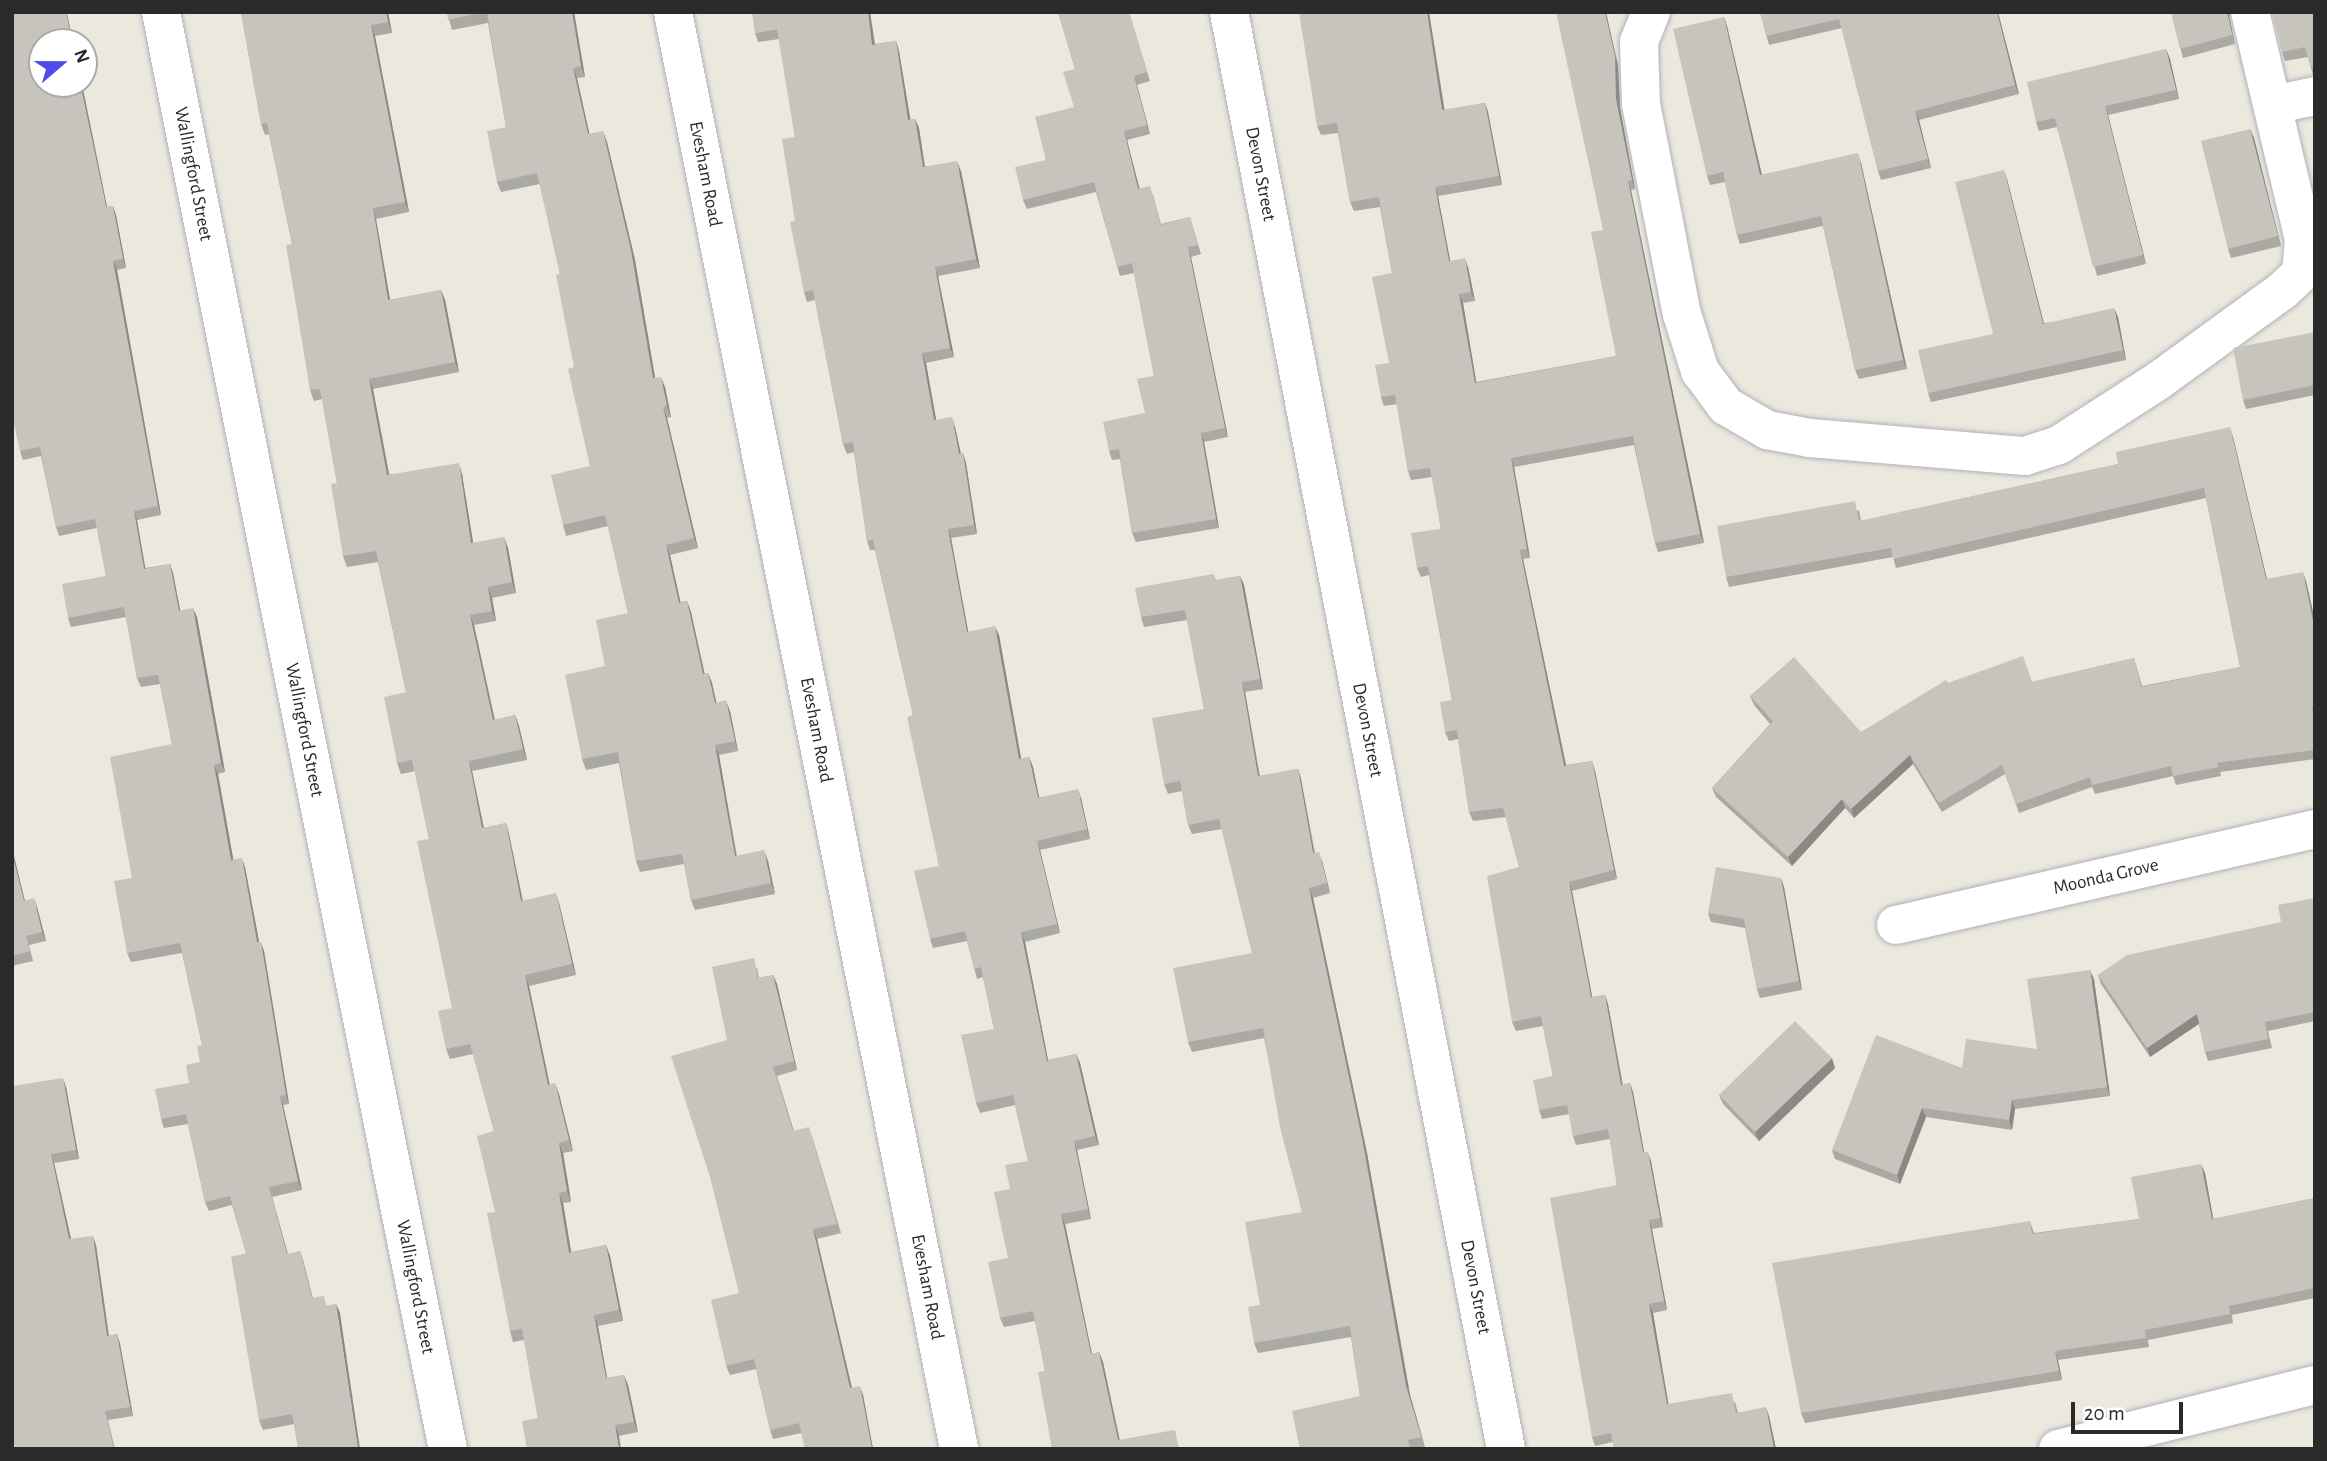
<!DOCTYPE html>
<html>
<head>
<meta charset="utf-8">
<style>
	body { margin:0 }
	#map { position:relative; width:2327px; height:1461px; overflow:hidden; background:#ebe8dd; font-family:"Alegreya Sans",sans-serif }
	div>[style] { position:absolute }
	[style*='--x'] { left:calc(var(--x)*1px); top:calc(var(--y)*1px); width:calc(var(--w)*1px); rotate:calc(var(--a)*1deg) }
	.roads { filter:drop-shadow(0 0 2px #b1b1bc) drop-shadow(0 0 2px #b1b1bc) }
	.minor>* { height:38px; margin:-19px; padding:0 19px; transform-origin:19px; border-radius:19px; background:#fff }
	.wall>* { inset:0; background:#aaa9a3 }
	.shaded-wall>* { inset:0; background:#8b8984 }
	.building>* { inset:0; background:#c6c4bd }
	span { translate:-50% -50%; white-space:nowrap; text-align:center; line-height:1.15; -webkit-text-stroke:5px #fff; paint-order:stroke }
	.street-label { font-size:19px; color:#2a2a2a }
	.frame { position:absolute; inset:0; border:14px solid #2a2a2a; pointer-events:none }
	.north { position:absolute; left:28px; top:28px; width:70px; height:70px; box-sizing:border-box; background:#fff; border:2px solid #aaa; border-radius:50%; rotate:70deg; font-size:19px; font-weight:700; line-height:28px; text-align:center; color:#2a2a2a }
	.north::after { content:''; display:block; margin:auto; width:24px; height:32px; background:#514ce9; clip-path:polygon(50% 0,100% 100%,50% 72%,0 100%) }
	.scale { position:absolute; left:2071px; top:1402px; width:112px; height:32px; box-sizing:border-box; border:4px solid #2a2a2a; border-top:0; padding-left:9px; font-size:21px; line-height:24px; white-space:nowrap; color:#2a2a2a; -webkit-text-stroke:5px #fff; paint-order:stroke }
</style>
</head>
<body>
<div id="map">
	<div class="roads">
		<div class="minor">
			<div style="--x:161;--y:12;--w:1465;--a:78.71"></div>
			<div style="--x:673;--y:12;--w:1465;--a:78.74"></div>
			<div style="--x:1229;--y:12;--w:1463;--a:79.09"></div>
			<div style="--x:1651;--y:12;--w:32;--a:112"></div>
			<div style="--x:1639;--y:42;--w:62;--a:88.2"></div>
			<div style="--x:1641;--y:104;--w:214;--a:79"></div>
			<div style="--x:1682;--y:314;--w:60;--a:72.5"></div>
			<div style="--x:1700;--y:371;--w:44;--a:53.4"></div>
			<div style="--x:1726;--y:406;--w:48;--a:30.3"></div>
			<div style="--x:1767;--y:430;--w:44;--a:10.5"></div>
			<div style="--x:1810;--y:438;--w:216;--a:4.8"></div>
			<div style="--x:2025;--y:456;--w:36;--a:-18"></div>
			<div style="--x:2059;--y:445;--w:118;--a:-32.9"></div>
			<div style="--x:2158;--y:381;--w:153;--a:-36"></div>
			<div style="--x:2282;--y:291;--w:26;--a:-43"></div>
			<div style="--x:2301;--y:273;--w:33;--a:-85"></div>
			<div style="--x:2304;--y:240;--w:234;--a:-103.3"></div>
			<div style="--x:2273;--y:105;--w:43;--a:-12.1"></div>
			<div style="--x:1896;--y:925;--w:430;--a:-12.9"></div>
			<div style="--x:2058;--y:1449;--w:265;--a:-14"></div>
		</div>
	</div>
	<div class="wall">
		<div style="clip-path:polygon(12px 12px,76px 12px,67px 14px,73px 42px,42px 42px,107px 207px,113px 206px,116px 215px,126px 268px,117px 270px,161px 515px,137px 520px,145px 568px,170px 564px,173px 573px,180px 610px,197px 617px,225px 772px,218px 774px,233px 859px,245px 867px,259px 942px,264px 951px,289px 1104px,283px 1105px,302px 1190px,272px 1197px,288px 1254px,300px 1251px,312px 1298px,328px 1306px,336px 1304px,340px 1313px,294px 1424px,263px 1430px,259px 1420px,246px 1253px,232px 1205px,209px 1211px,205px 1202px,188px 1124px,164px 1128px,161px 1119px,189px 1083px,200px 1062px,202px 1045px,182px 953px,131px 962px,127px 953px,132px 878px,172px 744px,160px 684px,141px 687px,137px 678px,126px 617px,71px 627px,68px 618px,106px 576px,97px 528px,59px 536px,56px 527px,41px 456px,23px 460px,20px 451px)"></div>
		<div style="clip-path:polygon(241px 12px,388px 12px,392px 33px,375px 36px,409px 212px,376px 219px,390px 300px,441px 290px,445px 300px,459px 372px,373px 389px,389px 474px,462px 474px,473px 543px,508px 548px,516px 593px,492px 598px,496px 621px,474px 625px,495px 720px,515px 715px,519px 726px,527px 760px,472px 771px,484px 828px,506px 823px,509px 834px,522px 901px,559px 903px,576px 975px,529px 986px,549px 1085px,559px 1094px,573px 1151px,563px 1153px,571px 1202px,563px 1203px,571px 1252px,606px 1245px,610px 1256px,623px 1321px,598px 1326px,607px 1378px,624px 1375px,628px 1385px,638px 1432px,619px 1436px,538px 1418px,524px 1340px,513px 1342px,510px 1331px,495px 1212px,494px 1131px,473px 1054px,450px 1059px,446px 1049px,452px 1008px,429px 839px,415px 771px,401px 774px,397px 763px,406px 692px,378px 562px,347px 567px,343px 556px,337px 483px,322px 399px,314px 401px,310px 390px,292px 244px,269px 134px,265px 135px,261px 124px)"></div>
		<div style="clip-path:polygon(447px 12px,574px 12px,585px 77px,577px 78px,589px 134px,607px 142px,635px 260px,655px 378px,665px 387px,671px 417px,667px 418px,698px 548px,670px 555px,680px 602px,687px 601px,691px 612px,704px 674px,708px 673px,712px 683px,716px 703px,730px 711px,738px 751px,719px 755px,737px 856px,768px 861px,775px 894px,695px 910px,691px 900px,684px 864px,640px 872px,636px 861px,619px 763px,586px 770px,582px 759px,605px 666px,628px 613px,608px 526px,566px 536px,563px 525px,590px 466px,560px 274px,540px 184px,501px 192px,497px 182px,506px 127px,488px 23px,452px 30px)"></div>
		<div style="clip-path:polygon(870px 12px,875px 44px,896px 41px,899px 51px,910px 120px,915px 119px,919px 128px,925px 166px,961px 171px,980px 268px,938px 276px,954px 357px,926px 363px,936px 420px,955px 427px,961px 454px,963px 453px,966px 463px,977px 534px,951px 538px,968px 632px,999px 635px,1021px 759px,1029px 757px,1033px 767px,1039px 797px,1081px 798px,1090px 839px,1040px 850px,1060px 933px,1025px 942px,1048px 1060px,1076px 1054px,1080px 1063px,1099px 1145px,1077px 1150px,1091px 1219px,1065px 1224px,1092px 1354px,1099px 1352px,1103px 1362px,1120px 1440px,1178px 1439px,1052px 1449px,1045px 1371px,1035px 1321px,1004px 1327px,1000px 1318px,1008px 1258px,1010px 1189px,1028px 1161px,1015px 1105px,980px 1113px,976px 1103px,994px 1029px,983px 977px,977px 979px,967px 941px,933px 948px,930px 939px,939px 866px,913px 715px,875px 550px,870px 550px,867px 541px,854px 452px,847px 454px,843px 444px,815px 300px,807px 302px,804px 292px,795px 221px,795px 137px,779px 39px,758px 42px,755px 33px)"></div>
		<div style="clip-path:polygon(1058px 12px,1129px 12px,1150px 81px,1137px 85px,1150px 134px,1127px 140px,1139px 189px,1153px 195px,1161px 224px,1190px 217px,1201px 254px,1191px 257px,1228px 437px,1204px 442px,1219px 528px,1136px 542px,1132px 533px,1120px 459px,1112px 460px,1109px 451px,1145px 413px,1154px 376px,1134px 273px,1120px 276px,1096px 192px,1027px 209px,1023px 200px,1074px 107px,1075px 69px)"></div>
		<div style="clip-path:polygon(1429px 12px,1444px 110px,1485px 103px,1488px 112px,1502px 185px,1438px 196px,1450px 261px,1468px 267px,1475px 301px,1463px 303px,1476px 382px,1616px 356px,1603px 230px,1618px 65px,1620px 108px,1635px 189px,1631px 190px,1704px 543px,1658px 552px,1655px 543px,1634px 445px,1514px 467px,1530px 558px,1523px 559px,1566px 765px,1592px 761px,1595px 771px,1617px 879px,1572px 891px,1592px 997px,1605px 995px,1608px 1004px,1623px 1085px,1630px 1083px,1633px 1092px,1644px 1152px,1651px 1161px,1663px 1227px,1652px 1229px,1667px 1310px,1653px 1313px,1668px 1404px,1735px 1402px,1738px 1413px,1769px 1416px,1776px 1449px,1614px 1449px,1613px 1442px,1595px 1446px,1592px 1437px,1617px 1185px,1610px 1139px,1576px 1145px,1573px 1136px,1569px 1114px,1542px 1119px,1539px 1110px,1553px 1076px,1543px 1026px,1516px 1031px,1512px 1022px,1519px 867px,1506px 817px,1473px 821px,1469px 812px,1458px 739px,1449px 741px,1445px 732px,1452px 700px,1429px 575px,1421px 577px,1417px 568px,1441px 529px,1432px 477px,1411px 480px,1408px 471px,1397px 404px,1384px 406px,1381px 397px,1389px 363px,1392px 273px,1380px 207px,1354px 211px,1350px 202px,1338px 133px,1321px 135px,1317px 126px)"></div>
		<div style="clip-path:polygon(1760px 12px,1998px 12px,2019px 94px,1919px 120px,1931px 168px,1881px 180px,1878px 171px,1842px 28px,1769px 45px)"></div>
		<div style="clip-path:polygon(2171px 12px,2230px 12px,2229px 16px,2235px 44px,2183px 58px)"></div>
		<div style="clip-path:polygon(2315px 12px,2315px 75px,2313px 75px,2308px 57px,2285px 61px,2282px 52px)"></div>
		<div style="clip-path:polygon(1724px 17px,1727px 26px,1762px 175px,1861px 163px,1907px 369px,1859px 379px,1855px 370px,1823px 226px,1740px 244px,1737px 235px,1725px 182px,1710px 185px,1707px 176px)"></div>
		<div style="clip-path:polygon(2166px 49px,2170px 59px,2179px 99px,2108px 115px,2146px 264px,2097px 276px,2057px 127px,2039px 131px,2036px 122px)"></div>
		<div style="clip-path:polygon(2250px 129px,2254px 138px,2281px 246px,2231px 258px,2228px 249px)"></div>
		<div style="clip-path:polygon(2007px 179px,2044px 323px,2118px 317px,2126px 360px,1931px 402px,1928px 393px,1993px 334px)"></div>
		<div style="clip-path:polygon(2315px 332px,2315px 395px,2246px 409px,2243px 400px)"></div>
		<div style="clip-path:polygon(2233px 437px,2267px 579px,2306px 581px,2315px 621px,2315px 759px,2220px 772px,2221px 776px,2176px 785px,2173px 776px,2095px 794px,2092px 787px,2019px 813px,2005px 774px,1942px 812px,1913px 764px,1854px 818px,1845px 808px,1792px 866px,1716px 797px,1712px 788px,1770px 724px,1754px 705px,1750px 696px,1861px 732px,1948px 683px,2032px 682px,2134px 658px,2142px 686px,2240px 667px,2206px 498px,1896px 568px,1893px 557px,1729px 587px,1726px 577px,1859px 510px,1861px 521px,2118px 464px)"></div>
		<div style="clip-path:polygon(1213px 574px,1216px 580px,1240px 576px,1244px 585px,1263px 689px,1245px 692px,1260px 776px,1298px 769px,1301px 779px,1315px 853px,1322px 861px,1330px 893px,1313px 898px,1367px 1153px,1410px 1395px,1425px 1447px,1417px 1449px,1300px 1449px,1360px 1396px,1351px 1337px,1258px 1353px,1254px 1343px,1260px 1305px,1302px 1212px,1264px 1038px,1192px 1052px,1188px 1042px,1252px 953px,1222px 829px,1192px 834px,1188px 825px,1182px 791px,1168px 794px,1164px 784px,1204px 709px,1187px 620px,1144px 627px,1141px 617px)"></div>
		<div style="clip-path:polygon(12px 848px,25px 901px,37px 907px,46px 941px,29px 945px,33px 961px,12px 966px)"></div>
		<div style="clip-path:polygon(1781px 878px,1784px 887px,1802px 990px,1760px 998px,1757px 989px,1745px 928px,1711px 922px,1708px 913px)"></div>
		<div style="clip-path:polygon(2315px 898px,2315px 1021px,2268px 1031px,2272px 1048px,2208px 1061px,2205px 1052px,2199px 1024px,2150px 1057px,2101px 984px,2098px 975px,2281px 922px)"></div>
		<div style="clip-path:polygon(757px 967px,759px 978px,773px 975px,777px 984px,797px 1070px,777px 1076px,794px 1131px,812px 1136px,841px 1233px,817px 1239px,852px 1388px,863px 1395px,873px 1449px,805px 1449px,802px 1433px,773px 1439px,770px 1430px,756px 1369px,730px 1375px,726px 1366px,739px 1293px,727px 1040px)"></div>
		<div style="clip-path:polygon(2094px 979px,2110px 1096px,2015px 1109px,2012px 1130px,1926px 1117px,1900px 1184px,1835px 1159px,1832px 1150px,1962px 1068px,2037px 1049px)"></div>
		<div style="clip-path:polygon(1835px 1068px,1759px 1141px,1723px 1104px,1719px 1095px)"></div>
		<div style="clip-path:polygon(12px 1077px,14px 1086px,66px 1087px,79px 1159px,54px 1163px,71px 1239px,96px 1245px,109px 1336px,117px 1334px,120px 1344px,133px 1416px,108px 1420px,115px 1449px,15px 1449px)"></div>
		<div style="clip-path:polygon(2205px 1173px,2213px 1219px,2315px 1198px,2315px 1298px,2232px 1315px,2233px 1323px,2148px 1340px,2149px 1347px,2058px 1360px,2062px 1380px,1805px 1423px,1801px 1413px,2030px 1221px,2034px 1233px,2139px 1219px)"></div>
	</div>
	<div class="shaded-wall">
		<div style="clip-path:polygon(66px 12px,67px 14px,73px 42px,72px 42px)"></div>
		<div style="clip-path:polygon(386px 12px,388px 12px,392px 33px,388px 22px)"></div>
		<div style="clip-path:polygon(572px 12px,574px 12px,585px 77px,581px 66px)"></div>
		<div style="clip-path:polygon(868px 12px,870px 12px,876px 54px,872px 45px)"></div>
		<div style="clip-path:polygon(1427px 12px,1429px 12px,1446px 119px,1442px 110px)"></div>
		<div style="clip-path:polygon(1605px 12px,1606px 12px,1618px 65px,1620px 108px,1635px 189px,1632px 180px,1616px 99px)"></div>
		<div style="clip-path:polygon(1997px 12px,1998px 12px,2019px 94px,2015px 85px)"></div>
		<div style="clip-path:polygon(2227px 12px,2230px 12px,2229px 16px,2235px 44px)"></div>
		<div style="clip-path:polygon(1724px 17px,1727px 26px,1764px 184px,1760px 175px)"></div>
		<div style="clip-path:polygon(371px 25px,375px 36px,409px 212px,405px 202px)"></div>
		<div style="clip-path:polygon(896px 41px,899px 51px,912px 129px,908px 120px)"></div>
		<div style="clip-path:polygon(2166px 49px,2170px 59px,2179px 99px,2176px 90px)"></div>
		<div style="clip-path:polygon(573px 68px,577px 78px,592px 145px,588px 134px)"></div>
		<div style="clip-path:polygon(1134px 76px,1137px 85px,1150px 134px,1147px 125px)"></div>
		<div style="clip-path:polygon(80px 84px,82px 84px,109px 216px,106px 207px)"></div>
		<div style="clip-path:polygon(1485px 103px,1488px 112px,1502px 185px,1499px 176px)"></div>
		<div style="clip-path:polygon(2105px 106px,2108px 115px,2146px 264px,2143px 255px)"></div>
		<div style="clip-path:polygon(1915px 111px,1919px 120px,1931px 168px,1928px 159px)"></div>
		<div style="clip-path:polygon(915px 119px,919px 128px,926px 176px,923px 167px)"></div>
		<div style="clip-path:polygon(2250px 129px,2254px 138px,2281px 246px,2278px 236px)"></div>
		<div style="clip-path:polygon(603px 131px,607px 142px,635px 260px,657px 389px,653px 378px)"></div>
		<div style="clip-path:polygon(1124px 131px,1127px 140px,1142px 198px,1138px 189px)"></div>
		<div style="clip-path:polygon(1858px 153px,1861px 163px,1907px 369px,1903px 360px)"></div>
		<div style="clip-path:polygon(957px 161px,961px 171px,980px 268px,976px 259px)"></div>
		<div style="clip-path:polygon(2004px 170px,2007px 179px,2046px 333px,2043px 324px)"></div>
		<div style="clip-path:polygon(1628px 181px,1631px 190px,1704px 543px,1700px 534px)"></div>
		<div style="clip-path:polygon(1435px 187px,1438px 196px,1452px 270px,1449px 261px)"></div>
		<div style="clip-path:polygon(113px 206px,116px 215px,126px 268px,123px 259px)"></div>
		<div style="clip-path:polygon(373px 208px,376px 219px,392px 311px,388px 300px)"></div>
		<div style="clip-path:polygon(1188px 247px,1191px 257px,1228px 437px,1225px 428px)"></div>
		<div style="clip-path:polygon(1465px 258px,1468px 267px,1475px 301px,1471px 292px)"></div>
		<div style="clip-path:polygon(113px 261px,117px 270px,161px 515px,158px 506px)"></div>
		<div style="clip-path:polygon(935px 267px,938px 276px,954px 357px,950px 348px)"></div>
		<div style="clip-path:polygon(441px 290px,445px 300px,459px 372px,455px 362px)"></div>
		<div style="clip-path:polygon(1459px 294px,1463px 303px,1478px 392px,1475px 383px)"></div>
		<div style="clip-path:polygon(2114px 308px,2118px 317px,2126px 360px,2123px 350px)"></div>
		<div style="clip-path:polygon(922px 353px,926px 363px,938px 430px,934px 420px)"></div>
		<div style="clip-path:polygon(661px 377px,665px 387px,671px 417px,667px 406px)"></div>
		<div style="clip-path:polygon(369px 379px,373px 389px,391px 485px,387px 475px)"></div>
		<div style="clip-path:polygon(663px 407px,667px 418px,698px 548px,694px 538px)"></div>
		<div style="clip-path:polygon(952px 417px,955px 427px,963px 464px,959px 454px)"></div>
		<div style="clip-path:polygon(2230px 427px,2233px 437px,2269px 588px,2266px 579px)"></div>
		<div style="clip-path:polygon(1201px 433px,1204px 442px,1219px 528px,1216px 519px)"></div>
		<div style="clip-path:polygon(963px 453px,966px 463px,977px 534px,974px 525px)"></div>
		<div style="clip-path:polygon(1511px 458px,1514px 467px,1530px 558px,1527px 549px)"></div>
		<div style="clip-path:polygon(459px 463px,462px 474px,475px 554px,471px 543px)"></div>
		<div style="clip-path:polygon(134px 511px,137px 520px,147px 578px,144px 569px)"></div>
		<div style="clip-path:polygon(948px 529px,951px 538px,970px 641px,967px 632px)"></div>
		<div style="clip-path:polygon(504px 537px,508px 548px,516px 593px,512px 582px)"></div>
		<div style="clip-path:polygon(666px 545px,670px 555px,683px 613px,679px 603px)"></div>
		<div style="clip-path:polygon(1520px 550px,1523px 559px,1568px 775px,1564px 766px)"></div>
		<div style="clip-path:polygon(170px 564px,173px 573px,182px 620px,179px 611px)"></div>
		<div style="clip-path:polygon(2303px 572px,2306px 581px,2315px 621px,2313px 621px)"></div>
		<div style="clip-path:polygon(1240px 576px,1244px 585px,1263px 689px,1260px 679px)"></div>
		<div style="clip-path:polygon(488px 587px,492px 598px,496px 621px,492px 611px)"></div>
		<div style="clip-path:polygon(687px 601px,691px 612px,707px 684px,703px 674px)"></div>
		<div style="clip-path:polygon(193px 608px,197px 617px,225px 772px,221px 763px)"></div>
		<div style="clip-path:polygon(470px 615px,474px 625px,497px 731px,493px 720px)"></div>
		<div style="clip-path:polygon(995px 626px,999px 635px,1023px 769px,1019px 759px)"></div>
		<div style="clip-path:polygon(708px 673px,712px 683px,719px 714px,715px 703px)"></div>
		<div style="clip-path:polygon(1242px 682px,1245px 692px,1261px 786px,1258px 776px)"></div>
		<div style="clip-path:polygon(726px 700px,730px 711px,738px 751px,735px 741px)"></div>
		<div style="clip-path:polygon(515px 715px,519px 726px,527px 760px,523px 749px)"></div>
		<div style="clip-path:polygon(715px 745px,719px 755px,738px 867px,735px 856px)"></div>
		<div style="clip-path:polygon(1910px 755px,1913px 764px,1854px 818px,1851px 809px)"></div>
		<div style="clip-path:polygon(1029px 757px,1033px 767px,1041px 807px,1038px 798px)"></div>
		<div style="clip-path:polygon(469px 761px,472px 771px,486px 839px,482px 828px)"></div>
		<div style="clip-path:polygon(1592px 761px,1595px 771px,1617px 879px,1614px 870px)"></div>
		<div style="clip-path:polygon(214px 765px,218px 774px,235px 869px,231px 860px)"></div>
		<div style="clip-path:polygon(1298px 769px,1301px 779px,1316px 863px,1313px 853px)"></div>
		<div style="clip-path:polygon(1078px 789px,1081px 798px,1090px 839px,1087px 829px)"></div>
		<div style="clip-path:polygon(1842px 799px,1845px 808px,1792px 866px,1788px 857px)"></div>
		<div style="clip-path:polygon(506px 823px,509px 834px,525px 911px,521px 901px)"></div>
		<div style="clip-path:polygon(1037px 841px,1040px 850px,1060px 933px,1057px 924px)"></div>
		<div style="clip-path:polygon(12px 848px,27px 910px,24px 901px,12px 853px)"></div>
		<div style="clip-path:polygon(764px 850px,768px 861px,775px 894px,771px 883px)"></div>
		<div style="clip-path:polygon(1319px 852px,1322px 861px,1330px 893px,1327px 883px)"></div>
		<div style="clip-path:polygon(242px 858px,245px 867px,261px 952px,257px 942px)"></div>
		<div style="clip-path:polygon(1781px 878px,1784px 887px,1802px 990px,1799px 981px)"></div>
		<div style="clip-path:polygon(1569px 882px,1572px 891px,1594px 1006px,1591px 997px)"></div>
		<div style="clip-path:polygon(1309px 888px,1313px 898px,1367px 1153px,1410px 1395px,1425px 1447px,1406px 1386px)"></div>
		<div style="clip-path:polygon(556px 893px,559px 903px,576px 975px,572px 964px)"></div>
		<div style="clip-path:polygon(34px 898px,37px 907px,46px 941px,42px 932px)"></div>
		<div style="clip-path:polygon(1021px 932px,1025px 942px,1050px 1070px,1047px 1061px)"></div>
		<div style="clip-path:polygon(261px 942px,264px 951px,289px 1104px,286px 1095px)"></div>
		<div style="clip-path:polygon(2090px 970px,2094px 979px,2110px 1096px,2107px 1087px)"></div>
		<div style="clip-path:polygon(525px 975px,529px 986px,552px 1095px,548px 1085px)"></div>
		<div style="clip-path:polygon(773px 975px,777px 984px,797px 1070px,794px 1061px)"></div>
		<div style="clip-path:polygon(1605px 995px,1608px 1004px,1624px 1094px,1621px 1085px)"></div>
		<div style="clip-path:polygon(2197px 1014px,2200px 1023px,2150px 1057px,2147px 1048px)"></div>
		<div style="clip-path:polygon(1076px 1054px,1080px 1063px,1099px 1145px,1095px 1136px)"></div>
		<div style="clip-path:polygon(1832px 1058px,1835px 1068px,1759px 1141px,1755px 1132px)"></div>
		<div style="clip-path:polygon(63px 1078px,66px 1087px,79px 1159px,76px 1150px)"></div>
		<div style="clip-path:polygon(555px 1083px,559px 1094px,573px 1151px,569px 1140px)"></div>
		<div style="clip-path:polygon(1630px 1083px,1633px 1092px,1646px 1162px,1643px 1152px)"></div>
		<div style="clip-path:polygon(280px 1096px,283px 1105px,302px 1190px,298px 1181px)"></div>
		<div style="clip-path:polygon(2012px 1100px,2015px 1109px,2012px 1130px,2009px 1120px)"></div>
		<div style="clip-path:polygon(1922px 1108px,1926px 1117px,1900px 1184px,1897px 1175px)"></div>
		<div style="clip-path:polygon(1074px 1141px,1077px 1150px,1091px 1219px,1088px 1209px)"></div>
		<div style="clip-path:polygon(559px 1143px,563px 1153px,571px 1202px,567px 1191px)"></div>
		<div style="clip-path:polygon(1648px 1152px,1651px 1161px,1663px 1227px,1660px 1218px)"></div>
		<div style="clip-path:polygon(51px 1154px,54px 1163px,73px 1248px,69px 1239px)"></div>
		<div style="clip-path:polygon(2201px 1164px,2205px 1173px,2215px 1228px,2212px 1219px)"></div>
		<div style="clip-path:polygon(269px 1187px,272px 1197px,290px 1263px,287px 1254px)"></div>
		<div style="clip-path:polygon(559px 1193px,563px 1203px,573px 1263px,569px 1253px)"></div>
		<div style="clip-path:polygon(1061px 1214px,1065px 1224px,1094px 1364px,1091px 1354px)"></div>
		<div style="clip-path:polygon(1649px 1220px,1652px 1229px,1667px 1310px,1664px 1301px)"></div>
		<div style="clip-path:polygon(813px 1229px,817px 1239px,854px 1397px,850px 1388px)"></div>
		<div style="clip-path:polygon(93px 1236px,96px 1245px,110px 1345px,107px 1336px)"></div>
		<div style="clip-path:polygon(606px 1245px,610px 1256px,623px 1321px,619px 1310px)"></div>
		<div style="clip-path:polygon(300px 1251px,303px 1260px,315px 1307px,312px 1298px)"></div>
		<div style="clip-path:polygon(336px 1304px,340px 1313px,360px 1449px,358px 1449px)"></div>
		<div style="clip-path:polygon(1649px 1304px,1653px 1313px,1670px 1413px,1667px 1404px)"></div>
		<div style="clip-path:polygon(594px 1315px,598px 1326px,609px 1389px,606px 1378px)"></div>
		<div style="clip-path:polygon(117px 1334px,120px 1344px,133px 1416px,130px 1407px)"></div>
		<div style="clip-path:polygon(2055px 1351px,2058px 1360px,2062px 1380px,2059px 1371px)"></div>
		<div style="clip-path:polygon(1099px 1352px,1103px 1362px,1121px 1449px,1118px 1440px)"></div>
		<div style="clip-path:polygon(624px 1375px,628px 1385px,638px 1432px,634px 1422px)"></div>
		<div style="clip-path:polygon(860px 1386px,863px 1395px,873px 1449px,872px 1449px)"></div>
		<div style="clip-path:polygon(1766px 1407px,1769px 1416px,1776px 1449px,1774px 1449px)"></div>
		<div style="clip-path:polygon(615px 1425px,619px 1436px,621px 1449px,619px 1449px)"></div>
	</div>
	<div class="building">
		<div style="clip-path:polygon(12px 12px,66px 12px,72px 42px,42px 42px,42px 84px,80px 84px,106px 207px,113px 206px,123px 259px,113px 261px,158px 506px,134px 511px,144px 569px,170px 564px,179px 611px,193px 608px,221px 763px,214px 765px,231px 860px,242px 858px,257px 942px,261px 942px,286px 1095px,280px 1096px,298px 1181px,269px 1187px,287px 1254px,300px 1251px,312px 1298px,324px 1296px,326px 1306px,336px 1304px,358px 1449px,298px 1449px,292px 1414px,259px 1420px,231px 1257px,246px 1253px,230px 1196px,205px 1202px,186px 1114px,161px 1119px,155px 1089px,189px 1083px,186px 1065px,200px 1062px,197px 1046px,202px 1045px,180px 943px,127px 953px,114px 881px,132px 878px,110px 757px,172px 744px,158px 675px,137px 678px,124px 607px,68px 618px,62px 584px,106px 576px,95px 519px,56px 527px,40px 447px,20px 451px,12px 415px)"></div>
		<div style="clip-path:polygon(241px 12px,386px 12px,388px 22px,371px 25px,405px 202px,373px 208px,388px 300px,441px 290px,455px 362px,369px 379px,387px 475px,459px 463px,471px 543px,504px 537px,512px 582px,488px 587px,492px 611px,470px 615px,493px 720px,515px 715px,523px 749px,469px 761px,482px 828px,506px 823px,521px 901px,556px 893px,572px 964px,525px 975px,548px 1085px,555px 1083px,569px 1140px,559px 1143px,567px 1191px,559px 1193px,569px 1253px,606px 1245px,619px 1310px,594px 1315px,606px 1378px,624px 1375px,634px 1422px,615px 1425px,619px 1449px,527px 1449px,522px 1421px,538px 1418px,522px 1329px,510px 1331px,487px 1213px,495px 1212px,477px 1136px,494px 1131px,470px 1044px,446px 1049px,438px 1011px,452px 1008px,417px 841px,429px 839px,412px 760px,397px 763px,384px 697px,406px 692px,376px 551px,343px 556px,331px 484px,337px 483px,320px 389px,310px 390px,286px 245px,292px 244px,267px 123px,261px 124px)"></div>
		<div style="clip-path:polygon(447px 12px,485px 12px,448px 20px)"></div>
		<div style="clip-path:polygon(487px 12px,572px 12px,581px 66px,573px 68px,588px 134px,603px 131px,631px 250px,653px 378px,661px 377px,667px 406px,663px 407px,694px 538px,666px 545px,679px 603px,687px 601px,703px 674px,708px 673px,715px 703px,726px 700px,735px 741px,715px 745px,735px 856px,764px 850px,771px 883px,691px 900px,682px 854px,636px 861px,618px 752px,582px 759px,565px 675px,605px 666px,596px 620px,628px 613px,605px 515px,563px 525px,551px 475px,590px 466px,568px 369px,574px 367px,556px 275px,560px 274px,537px 173px,497px 182px,487px 131px,506px 127px)"></div>
		<div style="clip-path:polygon(752px 12px,868px 12px,872px 45px,896px 41px,908px 120px,915px 119px,923px 167px,957px 161px,976px 259px,935px 267px,950px 348px,922px 353px,934px 420px,952px 417px,959px 454px,963px 453px,974px 525px,948px 529px,967px 632px,995px 626px,1019px 759px,1029px 757px,1038px 798px,1078px 789px,1087px 829px,1037px 841px,1057px 924px,1021px 932px,1047px 1061px,1076px 1054px,1095px 1136px,1074px 1141px,1088px 1209px,1061px 1214px,1091px 1354px,1099px 1352px,1118px 1440px,1175px 1430px,1179px 1449px,1052px 1449px,1038px 1372px,1045px 1371px,1033px 1311px,1000px 1318px,988px 1262px,1008px 1258px,994px 1192px,1010px 1189px,1005px 1165px,1028px 1161px,1013px 1095px,976px 1103px,961px 1035px,994px 1029px,981px 967px,974px 969px,965px 931px,930px 939px,914px 871px,939px 866px,907px 717px,913px 715px,873px 540px,867px 541px,853px 442px,843px 444px,813px 290px,804px 292px,790px 222px,795px 221px,782px 139px,795px 137px,777px 29px,755px 33px)"></div>
		<div style="clip-path:polygon(1058px 12px,1129px 12px,1147px 72px,1134px 76px,1147px 125px,1124px 131px,1138px 189px,1150px 186px,1161px 225px,1190px 217px,1198px 245px,1188px 247px,1225px 428px,1201px 433px,1216px 519px,1132px 533px,1119px 449px,1109px 451px,1103px 422px,1145px 413px,1137px 379px,1154px 376px,1132px 263px,1117px 267px,1094px 182px,1023px 200px,1015px 167px,1046px 160px,1035px 117px,1074px 107px,1063px 72px,1075px 69px)"></div>
		<div style="clip-path:polygon(1299px 12px,1427px 12px,1442px 110px,1485px 103px,1499px 176px,1435px 187px,1449px 261px,1465px 258px,1471px 292px,1459px 294px,1475px 383px,1616px 356px,1591px 232px,1603px 230px,1556px 12px,1605px 12px,1615px 56px,1616px 99px,1632px 180px,1628px 181px,1700px 534px,1655px 543px,1633px 436px,1511px 458px,1527px 549px,1520px 550px,1564px 766px,1592px 761px,1614px 870px,1569px 882px,1591px 997px,1605px 995px,1621px 1085px,1630px 1083px,1643px 1152px,1648px 1152px,1660px 1218px,1649px 1220px,1664px 1301px,1649px 1304px,1667px 1404px,1732px 1393px,1736px 1413px,1766px 1407px,1774px 1449px,1614px 1449px,1611px 1433px,1592px 1437px,1550px 1198px,1617px 1185px,1608px 1129px,1573px 1136px,1567px 1105px,1539px 1110px,1533px 1080px,1553px 1076px,1541px 1016px,1512px 1022px,1487px 876px,1519px 867px,1503px 808px,1469px 812px,1457px 730px,1445px 732px,1440px 702px,1452px 700px,1428px 566px,1417px 568px,1411px 533px,1441px 529px,1430px 468px,1408px 471px,1395px 395px,1381px 397px,1375px 365px,1389px 363px,1372px 277px,1392px 273px,1379px 197px,1350px 202px,1337px 123px,1317px 126px)"></div>
		<div style="clip-path:polygon(1760px 12px,1997px 12px,2015px 85px,1915px 111px,1928px 159px,1878px 171px,1839px 19px,1766px 36px)"></div>
		<div style="clip-path:polygon(2171px 12px,2227px 12px,2232px 35px,2180px 49px)"></div>
		<div style="clip-path:polygon(2272px 12px,2315px 12px,2315px 67px,2310px 66px,2305px 47px,2282px 52px)"></div>
		<div style="clip-path:polygon(1724px 17px,1760px 175px,1858px 153px,1903px 360px,1855px 370px,1821px 216px,1737px 235px,1723px 172px,1707px 176px,1673px 29px)"></div>
		<div style="clip-path:polygon(2166px 49px,2176px 90px,2105px 106px,2143px 255px,2093px 267px,2055px 118px,2036px 122px,2027px 82px)"></div>
		<div style="clip-path:polygon(2250px 129px,2278px 236px,2228px 249px,2201px 141px)"></div>
		<div style="clip-path:polygon(2004px 170px,2043px 324px,2114px 308px,2123px 350px,1928px 393px,1918px 350px,1993px 334px,1955px 182px)"></div>
		<div style="clip-path:polygon(2315px 332px,2315px 385px,2243px 400px,2233px 348px)"></div>
		<div style="clip-path:polygon(2230px 427px,2266px 579px,2303px 572px,2313px 621px,2315px 621px,2315px 707px,2312px 707px,2315px 730px,2315px 750px,2217px 763px,2218px 767px,2173px 776px,2171px 766px,2092px 785px,2090px 777px,2016px 804px,2002px 765px,1939px 803px,1910px 755px,1851px 809px,1842px 799px,1788px 857px,1712px 788px,1773px 721px,1750px 696px,1794px 657px,1861px 732px,1946px 680px,1948px 683px,2023px 656px,2032px 682px,2134px 658px,2141px 687px,2240px 667px,2204px 488px,1893px 559px,1891px 548px,1726px 577px,1717px 526px,1855px 501px,1859px 521px,2118px 464px,2116px 452px)"></div>
		<div style="clip-path:polygon(1213px 574px,1215px 580px,1240px 576px,1260px 679px,1242px 682px,1258px 776px,1298px 769px,1313px 853px,1319px 852px,1327px 883px,1309px 888px,1363px 1143px,1406px 1386px,1421px 1437px,1408px 1440px,1410px 1449px,1300px 1449px,1292px 1411px,1360px 1396px,1350px 1326px,1254px 1343px,1248px 1307px,1260px 1305px,1245px 1222px,1302px 1212px,1280px 1127px,1263px 1028px,1188px 1042px,1173px 968px,1252px 953px,1219px 819px,1188px 825px,1180px 781px,1164px 784px,1152px 718px,1204px 709px,1185px 610px,1141px 617px,1135px 588px)"></div>
		<div style="clip-path:polygon(12px 853px,24px 901px,34px 898px,42px 932px,26px 936px,30px 951px,12px 956px)"></div>
		<div style="clip-path:polygon(1716px 867px,1781px 878px,1799px 981px,1757px 989px,1744px 919px,1708px 913px)"></div>
		<div style="clip-path:polygon(2315px 898px,2315px 1012px,2265px 1022px,2268px 1039px,2205px 1052px,2197px 1014px,2147px 1048px,2098px 975px,2127px 955px,2281px 922px,2278px 905px)"></div>
		<div style="clip-path:polygon(754px 958px,758px 978px,773px 975px,794px 1061px,773px 1067px,793px 1131px,809px 1127px,837px 1224px,813px 1229px,850px 1388px,860px 1386px,872px 1449px,805px 1449px,799px 1423px,770px 1430px,754px 1359px,726px 1366px,711px 1300px,739px 1293px,710px 1177px,671px 1056px,727px 1040px,712px 967px)"></div>
		<div style="clip-path:polygon(2090px 970px,2107px 1087px,2012px 1100px,2009px 1120px,1922px 1108px,1897px 1175px,1832px 1150px,1876px 1035px,1962px 1068px,1966px 1039px,2037px 1049px,2027px 979px)"></div>
		<div style="clip-path:polygon(1795px 1021px,1832px 1058px,1755px 1132px,1719px 1095px)"></div>
		<div style="clip-path:polygon(63px 1078px,76px 1150px,51px 1154px,69px 1239px,93px 1236px,107px 1336px,117px 1334px,130px 1407px,105px 1411px,114px 1449px,15px 1449px,12px 1437px,12px 1082px,13px 1086px)"></div>
		<div style="clip-path:polygon(2201px 1164px,2212px 1219px,2315px 1198px,2315px 1288px,2229px 1306px,2230px 1314px,2145px 1330px,2146px 1338px,2055px 1351px,2059px 1371px,1801px 1413px,1772px 1263px,2030px 1221px,2032px 1234px,2139px 1219px,2131px 1177px)"></div>
	</div>
	<div class="street-label">
		<span style="left:193px;top:174px;rotate:79deg">Wallingford Street</span>
		<span style="left:705px;top:174px;rotate:79deg">Evesham Road</span>
		<span style="left:1260px;top:174px;rotate:79deg">Devon Street</span>
		<span style="left:304px;top:730px;rotate:79deg">Wallingford Street</span>
		<span style="left:816px;top:730px;rotate:79deg">Evesham Road</span>
		<span style="left:1367px;top:730px;rotate:79deg">Devon Street</span>
		<span style="left:2106px;top:877px;rotate:-13deg">Moonda Grove</span>
		<span style="left:415px;top:1287px;rotate:79deg">Wallingford Street</span>
		<span style="left:927px;top:1287px;rotate:79deg">Evesham Road</span>
		<span style="left:1475px;top:1287px;rotate:79deg">Devon Street</span>
	</div>
	<div class="frame"></div>
	<div class="north">N</div>
	<div class="scale">20 m</div>
</div>
</body>
</html>
